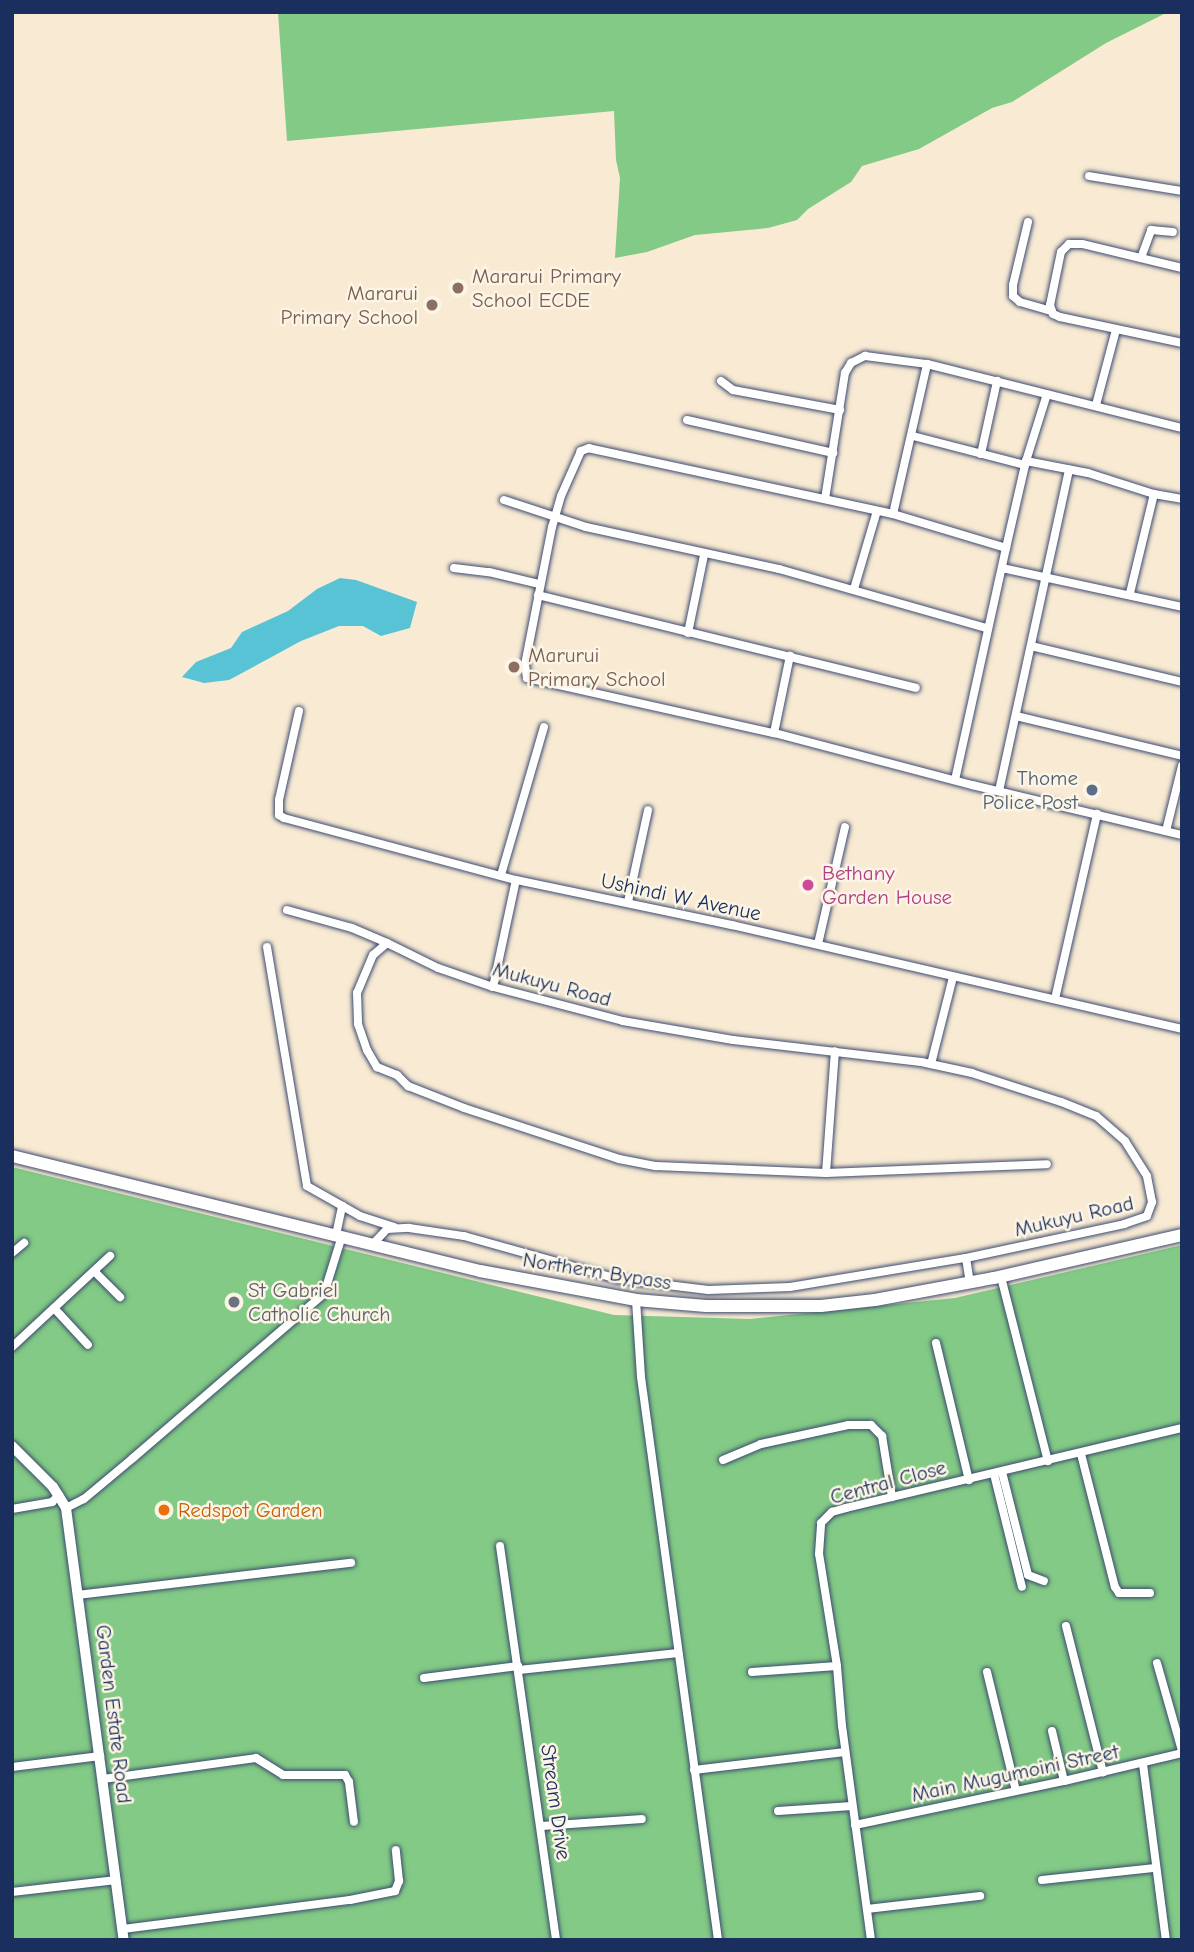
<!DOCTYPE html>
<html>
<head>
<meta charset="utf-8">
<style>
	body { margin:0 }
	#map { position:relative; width:1194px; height:1952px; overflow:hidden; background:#f8ead3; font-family:"Comic Neue",sans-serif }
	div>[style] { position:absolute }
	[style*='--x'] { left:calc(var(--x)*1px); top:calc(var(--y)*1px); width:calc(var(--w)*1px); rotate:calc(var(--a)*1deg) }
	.green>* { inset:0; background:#82ca85 }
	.water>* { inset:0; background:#58c3d4 }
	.roads { filter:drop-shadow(0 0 2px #3c4b70) drop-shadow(0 0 2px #3c4b70) }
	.minor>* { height:8px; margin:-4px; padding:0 4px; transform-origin:4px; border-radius:4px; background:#fff }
	.tertiary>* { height:10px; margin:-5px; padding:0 5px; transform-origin:5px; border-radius:5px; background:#fff }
	.primary>* { height:12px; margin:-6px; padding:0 6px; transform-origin:6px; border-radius:6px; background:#fff }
	.dots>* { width:19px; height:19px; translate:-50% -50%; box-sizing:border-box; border:4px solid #fcf5e5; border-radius:50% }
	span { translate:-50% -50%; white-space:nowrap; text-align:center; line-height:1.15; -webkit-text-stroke:5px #fcf5e5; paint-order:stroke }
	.education-label { font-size:21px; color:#785e54 }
	.left { translate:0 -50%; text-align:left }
	.right { translate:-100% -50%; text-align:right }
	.service-label { font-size:21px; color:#4e5e75 }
	.hotel-label { font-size:21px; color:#b23c85 }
	.street-label { font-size:21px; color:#1b2f5e }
	.worship-label { font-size:21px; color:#5b616d }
	.food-label { font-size:21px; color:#c56008 }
	.frame { position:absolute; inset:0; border:14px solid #1b2f5e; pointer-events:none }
</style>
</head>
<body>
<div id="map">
	<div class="green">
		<div style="clip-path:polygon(278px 12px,1168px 12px,1106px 43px,1012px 102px,992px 108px,919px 149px,862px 166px,851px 182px,808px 209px,797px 220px,768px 228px,695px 235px,647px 252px,615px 258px,620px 178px,616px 160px,614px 111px,287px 141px)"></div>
		<div style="clip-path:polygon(12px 1167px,614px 1315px,750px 1319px,955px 1298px,1182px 1245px,1182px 1940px,12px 1940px)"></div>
	</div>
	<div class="water">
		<div style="clip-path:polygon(340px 578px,356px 580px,417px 602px,410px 628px,381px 636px,363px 626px,339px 626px,301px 641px,229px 680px,204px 683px,182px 677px,196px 662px,231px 648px,242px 632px,288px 611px,317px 589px)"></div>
	</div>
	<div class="roads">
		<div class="minor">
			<div style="--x:1089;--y:176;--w:94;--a:9.2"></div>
			<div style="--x:1028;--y:222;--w:65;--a:103.4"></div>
			<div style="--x:1013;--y:285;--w:11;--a:90"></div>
			<div style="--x:1013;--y:296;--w:9;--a:41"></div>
			<div style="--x:1020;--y:302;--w:33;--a:16"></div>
			<div style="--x:1141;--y:258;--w:30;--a:-70"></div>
			<div style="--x:1151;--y:230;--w:22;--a:5"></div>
			<div style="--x:1182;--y:268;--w:103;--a:-166.5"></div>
			<div style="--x:1082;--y:244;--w:13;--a:180"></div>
			<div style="--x:1069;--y:244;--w:11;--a:135"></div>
			<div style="--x:1061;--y:252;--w:54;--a:101.7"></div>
			<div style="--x:1050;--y:305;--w:9;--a:72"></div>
			<div style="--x:1053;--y:314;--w:8;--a:23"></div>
			<div style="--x:1060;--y:317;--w:125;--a:12"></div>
			<div style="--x:721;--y:381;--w:15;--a:37"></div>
			<div style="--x:733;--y:390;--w:109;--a:10.6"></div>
			<div style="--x:1096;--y:405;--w:78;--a:-75.1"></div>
			<div style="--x:687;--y:420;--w:150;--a:12.7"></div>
			<div style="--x:913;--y:436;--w:116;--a:14.5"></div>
			<div style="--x:981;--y:454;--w:75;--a:-77.6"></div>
			<div style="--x:1026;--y:461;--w:63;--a:11"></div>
			<div style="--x:1088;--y:473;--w:69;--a:17.7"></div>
			<div style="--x:825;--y:499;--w:128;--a:-81"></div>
			<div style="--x:845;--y:373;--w:12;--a:-59"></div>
			<div style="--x:851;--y:363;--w:16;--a:-27"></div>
			<div style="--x:865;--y:356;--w:63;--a:7.4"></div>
			<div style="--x:504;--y:500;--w:86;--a:18.2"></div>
			<div style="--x:586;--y:527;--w:198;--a:12.3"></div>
			<div style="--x:779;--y:569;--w:215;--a:15.9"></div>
			<div style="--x:893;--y:514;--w:154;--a:-77.2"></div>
			<div style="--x:927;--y:364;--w:263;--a:14.1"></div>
			<div style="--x:1006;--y:548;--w:89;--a:-77.1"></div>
			<div style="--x:1026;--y:461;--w:70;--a:-72.6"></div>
			<div style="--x:454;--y:568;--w:35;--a:7"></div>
			<div style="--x:489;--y:572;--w:51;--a:13.5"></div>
			<div style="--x:1002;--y:568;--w:184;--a:12.2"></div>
			<div style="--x:854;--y:589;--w:81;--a:-73.6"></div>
			<div style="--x:1130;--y:593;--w:102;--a:-76.4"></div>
			<div style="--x:1154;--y:494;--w:28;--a:10"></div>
			<div style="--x:538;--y:595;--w:389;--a:13.8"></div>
			<div style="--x:688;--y:633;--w:80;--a:-78.4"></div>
			<div style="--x:1031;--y:646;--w:155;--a:13.4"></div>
			<div style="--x:299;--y:711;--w:91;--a:102.7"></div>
			<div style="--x:279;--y:800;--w:15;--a:90"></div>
			<div style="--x:279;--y:815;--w:6;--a:31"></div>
			<div style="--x:284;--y:818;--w:240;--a:15"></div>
			<div style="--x:516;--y:880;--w:221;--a:11.8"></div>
			<div style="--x:732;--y:925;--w:462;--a:13"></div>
			<div style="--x:1016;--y:716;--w:171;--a:13.5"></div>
			<div style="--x:774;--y:733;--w:79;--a:-78.3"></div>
			<div style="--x:955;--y:780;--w:238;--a:-77.6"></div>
			<div style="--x:1006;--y:548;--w:118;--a:-163.3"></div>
			<div style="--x:893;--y:514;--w:311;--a:-167.8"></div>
			<div style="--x:589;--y:448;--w:9;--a:159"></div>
			<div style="--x:581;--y:451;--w:49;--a:114"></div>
			<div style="--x:561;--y:496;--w:32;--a:106"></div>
			<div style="--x:552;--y:527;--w:141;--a:101.1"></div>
			<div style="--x:525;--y:665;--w:13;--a:81"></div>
			<div style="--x:527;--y:678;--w:253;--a:12.6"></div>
			<div style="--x:774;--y:733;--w:205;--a:14.7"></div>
			<div style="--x:972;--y:785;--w:216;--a:13.4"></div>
			<div style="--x:999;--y:791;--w:329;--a:-77.7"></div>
			<div style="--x:1166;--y:831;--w:67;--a:-76.2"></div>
			<div style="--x:501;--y:875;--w:154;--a:-73.8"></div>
			<div style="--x:628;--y:902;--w:94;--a:-77.7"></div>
			<div style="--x:287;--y:910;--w:67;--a:15.5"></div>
			<div style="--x:352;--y:928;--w:38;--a:23"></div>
			<div style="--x:818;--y:944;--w:120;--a:-77"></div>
			<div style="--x:267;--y:947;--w:242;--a:80.5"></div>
			<div style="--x:307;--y:1186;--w:61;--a:29.5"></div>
			<div style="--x:360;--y:1216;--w:36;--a:18"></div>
			<div style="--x:493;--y:987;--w:109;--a:-77.9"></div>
			<div style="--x:1055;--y:999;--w:190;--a:-77.2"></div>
			<div style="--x:931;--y:1064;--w:90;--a:-75.8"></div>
			<div style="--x:826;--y:1173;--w:122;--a:-85.8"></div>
			<div style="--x:336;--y:1235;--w:30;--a:-78"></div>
			<div style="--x:373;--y:1244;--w:21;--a:-47"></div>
			<div style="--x:387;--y:1229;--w:22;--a:-3"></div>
			<div style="--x:409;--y:1228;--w:56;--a:8.3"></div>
			<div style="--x:464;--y:1236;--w:160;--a:15.6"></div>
			<div style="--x:618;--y:1279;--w:91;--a:7"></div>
			<div style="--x:708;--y:1290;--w:82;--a:-2.1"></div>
			<div style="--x:790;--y:1287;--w:178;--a:-9.4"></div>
			<div style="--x:966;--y:1258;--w:162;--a:-12.1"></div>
			<div style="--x:1124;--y:1224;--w:24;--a:-19"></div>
			<div style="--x:1147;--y:1216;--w:15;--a:-70"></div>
			<div style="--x:1152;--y:1202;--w:26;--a:-101"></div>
			<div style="--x:1147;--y:1176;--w:41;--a:-122.2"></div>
			<div style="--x:1125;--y:1141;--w:38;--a:-139"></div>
			<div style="--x:1096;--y:1116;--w:38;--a:-158"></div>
			<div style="--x:1061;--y:1102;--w:94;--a:-162"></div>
			<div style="--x:972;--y:1073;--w:52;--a:-167.8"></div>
			<div style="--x:921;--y:1062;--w:189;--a:-173.3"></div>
			<div style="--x:733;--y:1040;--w:112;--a:-170.2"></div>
			<div style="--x:623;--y:1021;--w:134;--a:-165.3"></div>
			<div style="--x:493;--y:987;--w:58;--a:-160.9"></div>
			<div style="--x:438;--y:968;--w:57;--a:-153.9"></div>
			<div style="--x:387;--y:943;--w:18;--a:139"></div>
			<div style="--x:373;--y:955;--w:41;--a:112.8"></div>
			<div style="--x:357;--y:993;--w:31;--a:88"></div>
			<div style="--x:358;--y:1024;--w:28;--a:71"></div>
			<div style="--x:367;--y:1050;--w:20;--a:60"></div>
			<div style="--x:377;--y:1067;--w:22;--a:22"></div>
			<div style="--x:397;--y:1075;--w:16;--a:45"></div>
			<div style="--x:408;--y:1086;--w:60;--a:21.4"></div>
			<div style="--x:464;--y:1108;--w:163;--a:18.2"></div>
			<div style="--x:619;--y:1159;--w:38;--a:11"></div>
			<div style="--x:656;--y:1166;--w:170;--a:2.4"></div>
			<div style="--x:826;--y:1173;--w:221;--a:-2.3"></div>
			<div style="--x:12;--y:1253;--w:16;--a:-40"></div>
			<div style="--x:966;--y:1258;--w:25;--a:81"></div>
			<div style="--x:94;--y:1271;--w:37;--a:45"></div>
			<div style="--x:1001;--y:1277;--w:190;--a:75.7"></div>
			<div style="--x:636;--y:1300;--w:77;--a:86.3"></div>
			<div style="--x:641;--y:1377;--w:568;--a:82.21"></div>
			<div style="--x:54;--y:1308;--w:50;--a:47.4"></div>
			<div style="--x:936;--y:1343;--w:141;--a:76.5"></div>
			<div style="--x:12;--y:1347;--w:134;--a:-42.9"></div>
			<div style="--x:1081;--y:1454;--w:137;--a:75.7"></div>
			<div style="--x:1115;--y:1587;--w:7;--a:56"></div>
			<div style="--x:1119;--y:1593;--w:31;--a:0"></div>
			<div style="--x:723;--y:1460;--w:41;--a:-22.8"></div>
			<div style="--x:761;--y:1444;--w:89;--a:-12.3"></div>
			<div style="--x:848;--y:1425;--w:23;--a:0"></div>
			<div style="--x:871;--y:1425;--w:16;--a:45"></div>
			<div style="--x:882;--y:1436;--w:62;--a:80.7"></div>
			<div style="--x:1002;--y:1472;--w:106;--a:75.8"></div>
			<div style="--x:1028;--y:1575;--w:17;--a:21"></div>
			<div style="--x:994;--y:1474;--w:116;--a:76.1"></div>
			<div style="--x:66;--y:1508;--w:20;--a:-27"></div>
			<div style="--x:84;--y:1499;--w:64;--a:-39.9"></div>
			<div style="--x:133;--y:1458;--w:252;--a:-40.7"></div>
			<div style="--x:324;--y:1294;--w:61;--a:-72.8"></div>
			<div style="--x:12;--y:1509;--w:41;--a:-9.9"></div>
			<div style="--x:52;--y:1502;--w:10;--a:-45"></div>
			<div style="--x:500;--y:1546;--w:398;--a:81.9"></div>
			<div style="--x:77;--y:1595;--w:276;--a:-6.7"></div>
			<div style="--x:1066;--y:1626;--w:151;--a:75.8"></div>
			<div style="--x:1157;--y:1663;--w:91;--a:74.1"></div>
			<div style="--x:519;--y:1670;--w:160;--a:-6.1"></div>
			<div style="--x:752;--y:1672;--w:85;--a:-4"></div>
			<div style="--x:987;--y:1672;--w:122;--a:76.3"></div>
			<div style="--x:424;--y:1678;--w:95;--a:-7.3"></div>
			<div style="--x:1052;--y:1731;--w:51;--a:76.5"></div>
			<div style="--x:1143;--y:1764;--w:177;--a:82.6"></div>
			<div style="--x:12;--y:1767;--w:89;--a:-7.1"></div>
			<div style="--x:694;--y:1770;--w:152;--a:-6.8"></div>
			<div style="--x:103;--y:1779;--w:154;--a:-7.8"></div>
			<div style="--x:256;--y:1758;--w:32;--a:32"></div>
			<div style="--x:283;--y:1775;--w:62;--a:0"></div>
			<div style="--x:345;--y:1775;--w:8;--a:60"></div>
			<div style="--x:349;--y:1782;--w:40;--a:82.9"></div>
			<div style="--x:778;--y:1811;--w:74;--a:-3.9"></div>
			<div style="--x:855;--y:1825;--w:214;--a:-11.9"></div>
			<div style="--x:1064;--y:1781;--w:121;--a:-13.3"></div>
			<div style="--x:542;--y:1826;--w:100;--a:-4"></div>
			<div style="--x:1042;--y:1880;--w:114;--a:-6.1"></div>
			<div style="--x:12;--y:1892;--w:105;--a:-6.6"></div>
			<div style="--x:867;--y:1909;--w:114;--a:-6.6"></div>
			<div style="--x:123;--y:1929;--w:229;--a:-7.3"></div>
			<div style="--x:350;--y:1900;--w:46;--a:-11.3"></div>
			<div style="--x:395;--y:1891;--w:11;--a:-68"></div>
			<div style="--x:399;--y:1881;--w:31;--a:-96"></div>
			<div style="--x:871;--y:1940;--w:216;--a:-97.7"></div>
			<div style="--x:842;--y:1726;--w:60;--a:-94.8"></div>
			<div style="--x:837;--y:1666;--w:113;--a:-99.1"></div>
			<div style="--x:819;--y:1554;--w:31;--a:-86"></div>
			<div style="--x:821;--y:1523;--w:16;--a:-45"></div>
			<div style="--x:832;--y:1512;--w:15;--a:-16"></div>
			<div style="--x:846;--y:1508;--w:345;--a:-13.4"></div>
		</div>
		<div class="tertiary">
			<div style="--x:12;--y:1446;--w:58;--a:45"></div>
			<div style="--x:53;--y:1487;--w:25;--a:58"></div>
			<div style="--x:66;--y:1508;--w:436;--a:82.4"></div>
		</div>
		<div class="primary">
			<div style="--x:12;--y:1156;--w:482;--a:13.8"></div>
			<div style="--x:480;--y:1271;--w:159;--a:10.5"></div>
			<div style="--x:636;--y:1300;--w:70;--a:4.9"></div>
			<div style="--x:706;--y:1306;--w:115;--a:0"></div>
			<div style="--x:821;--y:1306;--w:54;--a:-6.3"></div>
			<div style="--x:875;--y:1300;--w:121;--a:-10.5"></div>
			<div style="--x:994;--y:1278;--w:193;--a:-12.9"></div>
		</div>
	</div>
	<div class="dots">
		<div style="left:458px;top:288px;background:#8d6e63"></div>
		<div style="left:432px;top:305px;background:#8d6e63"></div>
		<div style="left:514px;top:667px;background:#8d6e63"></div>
		<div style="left:1092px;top:790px;background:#5c6f8a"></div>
		<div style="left:808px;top:885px;background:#d1479c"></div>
		<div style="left:234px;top:1302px;background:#6b7280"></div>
		<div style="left:164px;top:1510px;background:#e8710a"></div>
	</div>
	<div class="education-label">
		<span class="left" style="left:472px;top:288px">Mararui Primary<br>School ECDE</span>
		<span class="right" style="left:418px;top:305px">Mararui<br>Primary School</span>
		<span class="left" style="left:528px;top:667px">Marurui<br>Primary School</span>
	</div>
	<div class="service-label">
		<span class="right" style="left:1078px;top:790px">Thome<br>Police Post</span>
	</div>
	<div class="hotel-label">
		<span class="left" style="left:822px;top:885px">Bethany<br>Garden House</span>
	</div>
	<div class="street-label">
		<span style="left:681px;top:897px;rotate:12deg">Ushindi W Avenue</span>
		<span style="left:552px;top:984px;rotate:15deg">Mukuyu Road</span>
		<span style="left:1074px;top:1216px;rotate:-13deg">Mukuyu Road</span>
		<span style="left:597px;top:1271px;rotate:9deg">Northern Bypass</span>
		<span style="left:888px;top:1482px;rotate:-15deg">Central Close</span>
		<span style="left:114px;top:1714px;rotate:83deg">Garden Estate Road</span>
		<span style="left:1015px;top:1773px;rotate:-12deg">Main Mugumoini Street</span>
		<span style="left:556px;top:1802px;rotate:82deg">Stream Drive</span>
	</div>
	<div class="worship-label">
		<span class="left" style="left:248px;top:1302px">St Gabriel<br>Catholic Church</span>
	</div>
	<div class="food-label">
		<span class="left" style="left:178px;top:1510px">Redspot Garden</span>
	</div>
	<div class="frame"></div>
</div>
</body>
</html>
